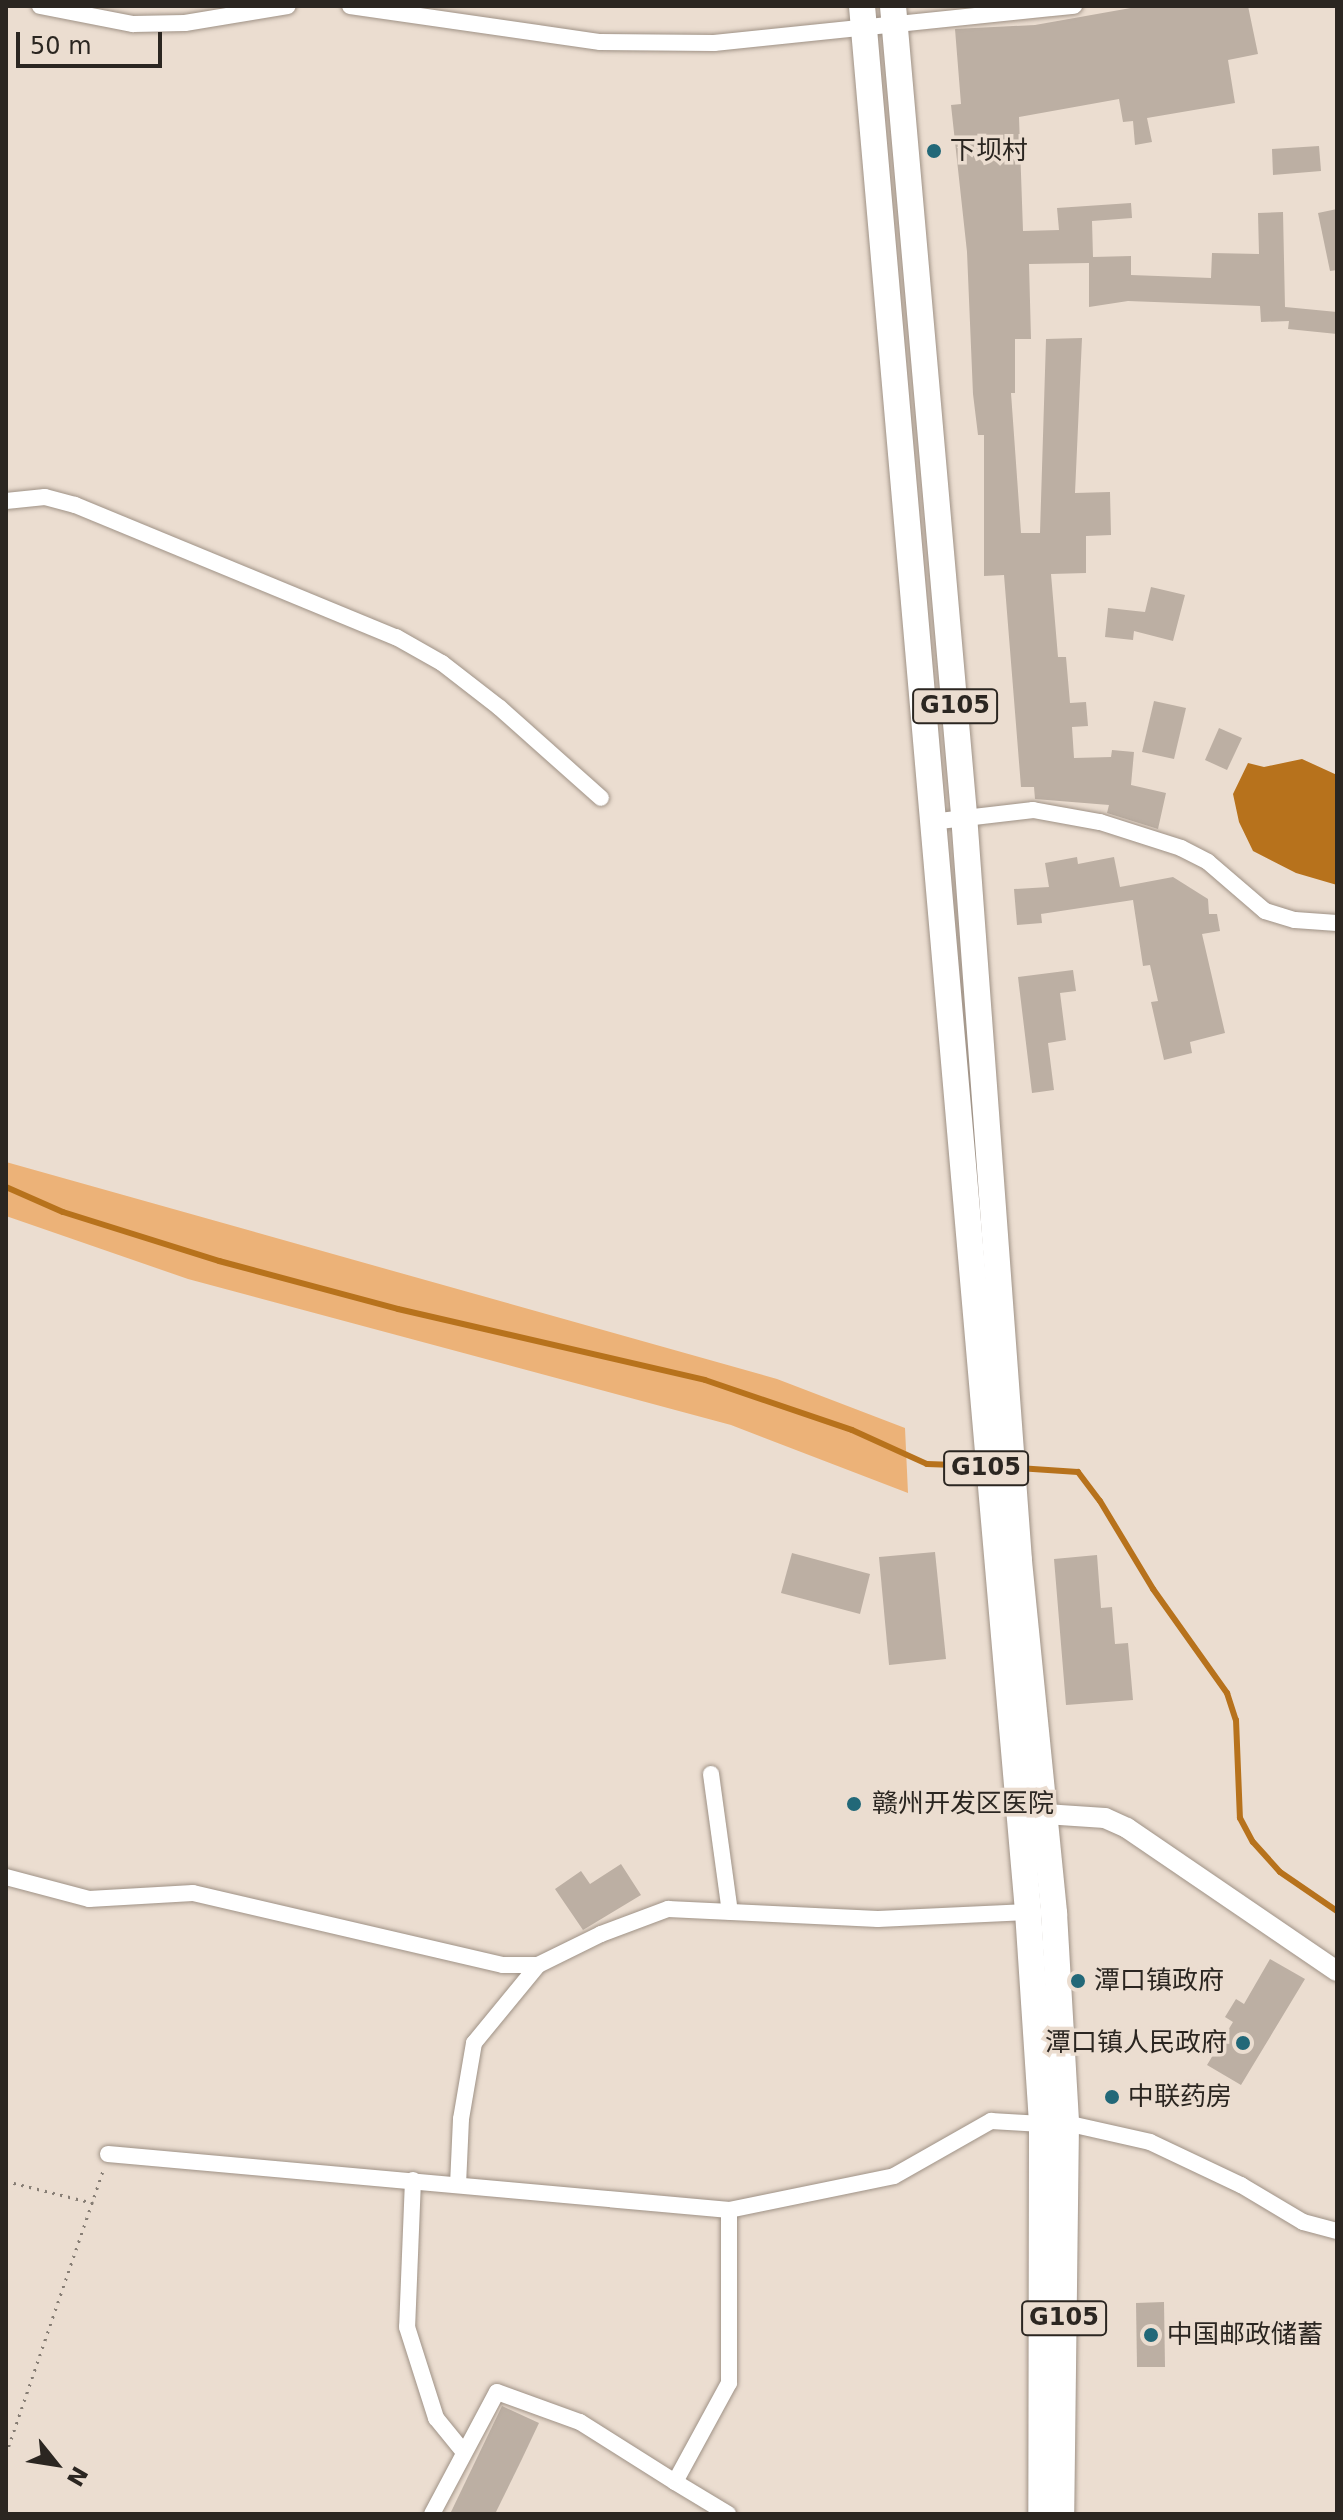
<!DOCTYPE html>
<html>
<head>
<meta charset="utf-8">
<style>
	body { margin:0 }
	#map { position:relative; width:1343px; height:2520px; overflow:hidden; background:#ebddd0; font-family:"DejaVu Sans","Noto Sans SC",sans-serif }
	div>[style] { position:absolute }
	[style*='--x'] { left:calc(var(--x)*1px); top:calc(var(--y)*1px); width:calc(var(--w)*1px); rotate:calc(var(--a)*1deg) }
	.green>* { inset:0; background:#ecb278 }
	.water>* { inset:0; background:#b7721c }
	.stream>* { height:6px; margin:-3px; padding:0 3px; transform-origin:3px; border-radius:3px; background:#b7721c }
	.building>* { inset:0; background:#bcafa3 }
	.path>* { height:3px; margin-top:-1.5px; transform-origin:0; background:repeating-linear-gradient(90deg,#867d74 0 2px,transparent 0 8px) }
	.roads { filter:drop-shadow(0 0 2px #9f9286) drop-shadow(0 0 2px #9f9286) }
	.minor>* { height:16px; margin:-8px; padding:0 8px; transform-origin:8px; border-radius:8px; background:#fff }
	.tertiary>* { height:20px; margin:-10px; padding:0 10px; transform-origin:10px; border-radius:10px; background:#fff }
	.trunk>* { height:26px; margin:-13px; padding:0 13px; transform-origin:13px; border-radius:13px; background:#fff }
	.dots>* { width:22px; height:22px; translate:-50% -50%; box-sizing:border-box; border:4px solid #ebddd0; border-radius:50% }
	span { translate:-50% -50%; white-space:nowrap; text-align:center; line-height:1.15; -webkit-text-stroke:7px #ebddd0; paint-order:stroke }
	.shield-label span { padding:2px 6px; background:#ebddd0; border:2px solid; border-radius:6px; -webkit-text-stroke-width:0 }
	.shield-label { font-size:24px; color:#2b2621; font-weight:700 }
	.poi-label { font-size:26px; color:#2b2621 }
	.left { translate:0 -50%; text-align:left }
	.right { translate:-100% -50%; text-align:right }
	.frame { position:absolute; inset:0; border:8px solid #2b2621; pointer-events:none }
	.north { position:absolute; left:16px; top:2424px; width:80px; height:80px; -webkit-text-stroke:6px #ebddd0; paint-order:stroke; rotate:120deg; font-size:22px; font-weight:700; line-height:32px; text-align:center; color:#2b2621 }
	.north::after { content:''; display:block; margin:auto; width:28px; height:36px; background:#2b2621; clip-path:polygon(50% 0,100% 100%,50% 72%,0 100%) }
	.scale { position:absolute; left:16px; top:32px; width:146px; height:36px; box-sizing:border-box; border:4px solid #2b2621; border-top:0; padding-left:10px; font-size:24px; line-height:28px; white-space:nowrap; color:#2b2621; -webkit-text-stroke:6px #ebddd0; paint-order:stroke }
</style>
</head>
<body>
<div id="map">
	<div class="green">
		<div style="clip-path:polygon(6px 1162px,777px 1379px,905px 1428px,908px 1493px,731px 1425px,188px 1279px,6px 1216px)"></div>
	</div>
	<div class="water">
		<div style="clip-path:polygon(1302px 759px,1337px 775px,1337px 885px,1296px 873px,1253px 851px,1239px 822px,1233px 794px,1248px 763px,1264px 767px)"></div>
	</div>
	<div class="stream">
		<div style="--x:6;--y:1187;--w:62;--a:23.7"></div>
		<div style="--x:63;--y:1212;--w:164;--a:17.4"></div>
		<div style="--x:219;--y:1261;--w:185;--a:15"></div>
		<div style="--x:398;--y:1309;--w:315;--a:13"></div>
		<div style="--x:705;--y:1380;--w:155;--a:18.8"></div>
		<div style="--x:852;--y:1430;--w:82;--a:24.4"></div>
		<div style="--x:927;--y:1464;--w:56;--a:2"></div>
		<div style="--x:1018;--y:1468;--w:60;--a:3.8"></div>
		<div style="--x:1078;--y:1472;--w:36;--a:53"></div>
		<div style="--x:1100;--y:1501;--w:103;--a:58.9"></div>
		<div style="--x:1153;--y:1589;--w:128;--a:54.6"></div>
		<div style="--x:1227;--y:1693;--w:28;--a:72"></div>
		<div style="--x:1236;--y:1720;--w:98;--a:87.7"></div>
		<div style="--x:1240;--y:1818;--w:27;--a:62"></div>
		<div style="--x:1253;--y:1842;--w:40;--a:48"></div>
		<div style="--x:1280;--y:1872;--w:69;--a:34.4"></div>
	</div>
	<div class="building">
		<div style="clip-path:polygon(1142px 6px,1248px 6px,1258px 54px,1228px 60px,1235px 103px,1147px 118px,1152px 142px,1135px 145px,1133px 121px,1123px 122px,1119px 99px,1019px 117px,1023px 231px,1059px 230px,1057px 208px,1131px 203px,1132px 218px,1092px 221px,1093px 257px,1131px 256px,1131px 275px,1211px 278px,1212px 253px,1259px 254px,1258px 213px,1283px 212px,1285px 307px,1337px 312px,1337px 334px,1288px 329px,1289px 321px,1261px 322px,1260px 306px,1128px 301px,1089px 307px,1089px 263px,1029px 264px,1031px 339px,1015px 339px,1015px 393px,1011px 393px,1021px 533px,1040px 533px,1046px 339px,1082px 338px,1075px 493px,1110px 492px,1111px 535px,1086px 536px,1086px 573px,1051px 574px,1058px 657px,1066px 657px,1070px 703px,1086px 702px,1088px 726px,1072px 727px,1074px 758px,1111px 757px,1112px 750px,1134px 752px,1131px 785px,1166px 793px,1158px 829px,1107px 813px,1109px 805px,1035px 799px,1034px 787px,1021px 787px,1004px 575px,984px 576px,984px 435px,978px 435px,973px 394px,967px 252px,951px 105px,961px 104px,955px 29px,1035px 25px)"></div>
		<div style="clip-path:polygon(1319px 146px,1321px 171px,1273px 175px,1272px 149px)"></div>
		<div style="clip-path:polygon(1337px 209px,1337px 270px,1330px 271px,1318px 213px)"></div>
		<div style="clip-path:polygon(1151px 587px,1185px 595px,1173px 641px,1134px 631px,1133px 640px,1105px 637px,1108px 608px,1145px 612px)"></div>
		<div style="clip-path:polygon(1154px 701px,1186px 708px,1174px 759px,1142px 752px)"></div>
		<div style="clip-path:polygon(1219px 728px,1242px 738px,1227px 770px,1205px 760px)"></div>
		<div style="clip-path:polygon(1077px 857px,1078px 864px,1114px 857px,1120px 887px,1173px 877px,1208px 899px,1209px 914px,1217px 914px,1220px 931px,1202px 934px,1225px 1033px,1190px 1042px,1192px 1053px,1164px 1060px,1151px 1002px,1158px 1001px,1150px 965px,1143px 966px,1133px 900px,1041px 914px,1042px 923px,1017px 925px,1014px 889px,1049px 887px,1045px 863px)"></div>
		<div style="clip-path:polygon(1073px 970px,1076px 991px,1060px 993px,1066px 1040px,1048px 1043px,1054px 1090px,1032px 1093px,1018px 977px)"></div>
		<div style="clip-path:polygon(935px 1552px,946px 1659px,889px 1665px,879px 1557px)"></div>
		<div style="clip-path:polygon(792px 1553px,870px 1574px,860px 1614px,781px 1593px)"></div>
		<div style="clip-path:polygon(1097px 1555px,1101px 1608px,1112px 1607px,1115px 1644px,1128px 1643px,1133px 1700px,1066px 1705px,1054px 1559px)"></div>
		<div style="clip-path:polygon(621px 1864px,641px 1895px,583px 1930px,555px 1889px,581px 1871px,590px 1884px)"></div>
		<div style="clip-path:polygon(1270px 1959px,1305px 1979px,1241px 2085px,1207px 2065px,1233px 2022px,1225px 2017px,1236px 1999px,1244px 2004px)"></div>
		<div style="clip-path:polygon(1164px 2302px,1165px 2367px,1137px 2367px,1136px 2303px)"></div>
		<div style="clip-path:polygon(502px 2406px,539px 2423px,521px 2461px,495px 2514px,450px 2514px)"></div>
	</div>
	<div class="path">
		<div style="--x:6;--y:2181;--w:90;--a:14.2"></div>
		<div style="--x:6;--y:2454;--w:300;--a:-71.1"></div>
	</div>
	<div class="roads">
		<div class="minor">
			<div style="--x:40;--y:6;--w:95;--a:11"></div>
			<div style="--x:133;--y:24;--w:52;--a:-1.1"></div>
			<div style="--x:185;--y:23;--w:104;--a:-9.4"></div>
			<div style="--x:350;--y:6;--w:253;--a:8.2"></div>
			<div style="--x:600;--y:42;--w:114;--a:0.5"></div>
			<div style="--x:714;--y:43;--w:362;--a:-5.9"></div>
			<div style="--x:6;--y:501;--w:39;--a:-6"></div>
			<div style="--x:45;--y:497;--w:31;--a:15"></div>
			<div style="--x:75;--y:505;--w:347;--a:22.4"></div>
			<div style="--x:396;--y:637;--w:53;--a:29.5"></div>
			<div style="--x:442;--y:663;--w:73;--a:37.8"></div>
			<div style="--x:500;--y:708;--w:135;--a:41.7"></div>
			<div style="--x:931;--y:822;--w:103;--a:-6.7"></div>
			<div style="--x:1033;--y:810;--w:68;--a:10.2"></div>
			<div style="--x:1100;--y:822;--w:85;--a:17.8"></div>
			<div style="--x:1181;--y:848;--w:30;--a:27"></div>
			<div style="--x:1208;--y:862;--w:75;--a:40.7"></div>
			<div style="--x:1265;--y:911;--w:31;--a:17"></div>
			<div style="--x:1295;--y:920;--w:42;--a:4.1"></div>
			<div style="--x:711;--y:1774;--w:139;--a:82.2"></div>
			<div style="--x:6;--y:1877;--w:86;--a:14.8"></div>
			<div style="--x:89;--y:1899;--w:104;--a:-3.3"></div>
			<div style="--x:193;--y:1893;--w:318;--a:13.1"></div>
			<div style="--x:503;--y:1965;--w:35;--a:0"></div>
			<div style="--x:1066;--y:2123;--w:86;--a:12.7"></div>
			<div style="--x:1150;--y:2142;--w:101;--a:25.3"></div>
			<div style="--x:1241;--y:2185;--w:72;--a:30.8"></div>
			<div style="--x:1303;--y:2222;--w:35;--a:15"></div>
			<div style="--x:108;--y:2154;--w:624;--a:5.15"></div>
			<div style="--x:729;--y:2210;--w:168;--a:-11.6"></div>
			<div style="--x:894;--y:2176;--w:112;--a:-29.6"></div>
			<div style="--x:991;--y:2121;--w:51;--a:3.4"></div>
			<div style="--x:413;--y:2180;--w:147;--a:92.3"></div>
			<div style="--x:407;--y:2327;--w:96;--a:72.3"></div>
			<div style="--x:436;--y:2418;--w:41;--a:50.9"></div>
			<div style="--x:458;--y:2185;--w:66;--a:-87.4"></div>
			<div style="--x:461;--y:2119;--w:77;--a:-80.3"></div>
			<div style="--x:474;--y:2043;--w:101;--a:-50.6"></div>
			<div style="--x:538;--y:1965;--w:70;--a:-26.2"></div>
			<div style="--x:601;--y:1934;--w:72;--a:-20.5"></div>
			<div style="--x:668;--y:1909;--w:210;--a:2.7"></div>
			<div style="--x:878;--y:1919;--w:150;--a:-2.7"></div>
			<div style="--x:675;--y:2482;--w:62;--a:31.1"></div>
			<div style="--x:432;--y:2514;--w:138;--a:-62"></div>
			<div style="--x:497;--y:2392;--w:88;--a:19.9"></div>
			<div style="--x:580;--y:2422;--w:112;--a:32.3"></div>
			<div style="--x:675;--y:2482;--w:113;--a:-61.4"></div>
			<div style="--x:729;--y:2383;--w:173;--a:-90"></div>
		</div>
		<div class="tertiary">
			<div style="--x:1045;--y:1814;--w:60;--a:3.8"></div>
			<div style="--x:1105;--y:1818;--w:24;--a:24"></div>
			<div style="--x:1127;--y:1828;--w:254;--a:34.3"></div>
		</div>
		<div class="trunk">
			<div style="--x:862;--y:6;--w:1913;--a:85.02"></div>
			<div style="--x:1028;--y:1912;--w:212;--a:86.2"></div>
			<div style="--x:1042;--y:2124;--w:390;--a:90.1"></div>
			<div style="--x:893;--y:6;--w:812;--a:84.98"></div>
			<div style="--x:964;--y:815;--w:748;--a:85.78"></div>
			<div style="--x:1019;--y:1561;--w:354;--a:84.3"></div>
			<div style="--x:1054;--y:1913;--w:210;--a:86.7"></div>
			<div style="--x:1066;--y:2123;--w:391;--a:90.7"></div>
		</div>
	</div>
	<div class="dots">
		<div style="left:934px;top:151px;background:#226878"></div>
		<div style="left:854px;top:1804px;background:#226878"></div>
		<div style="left:1078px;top:1981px;background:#226878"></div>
		<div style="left:1243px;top:2043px;background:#226878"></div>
		<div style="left:1112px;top:2097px;background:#226878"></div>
		<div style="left:1151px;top:2335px;background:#226878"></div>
	</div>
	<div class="shield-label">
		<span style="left:955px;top:706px">G105</span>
		<span style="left:986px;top:1468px">G105</span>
		<span style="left:1064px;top:2318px">G105</span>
	</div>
	<div class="poi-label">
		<span class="left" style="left:950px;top:151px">下坝村</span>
		<span class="left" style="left:872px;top:1804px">赣州开发区医院</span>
		<span class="left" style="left:1094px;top:1981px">潭口镇政府</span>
		<span class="right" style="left:1227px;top:2043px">潭口镇人民政府</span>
		<span class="left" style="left:1128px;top:2097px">中联药房</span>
		<span class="left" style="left:1167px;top:2335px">中国邮政储蓄</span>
	</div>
	<div class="frame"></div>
	<div class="north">N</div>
	<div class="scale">50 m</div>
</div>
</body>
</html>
